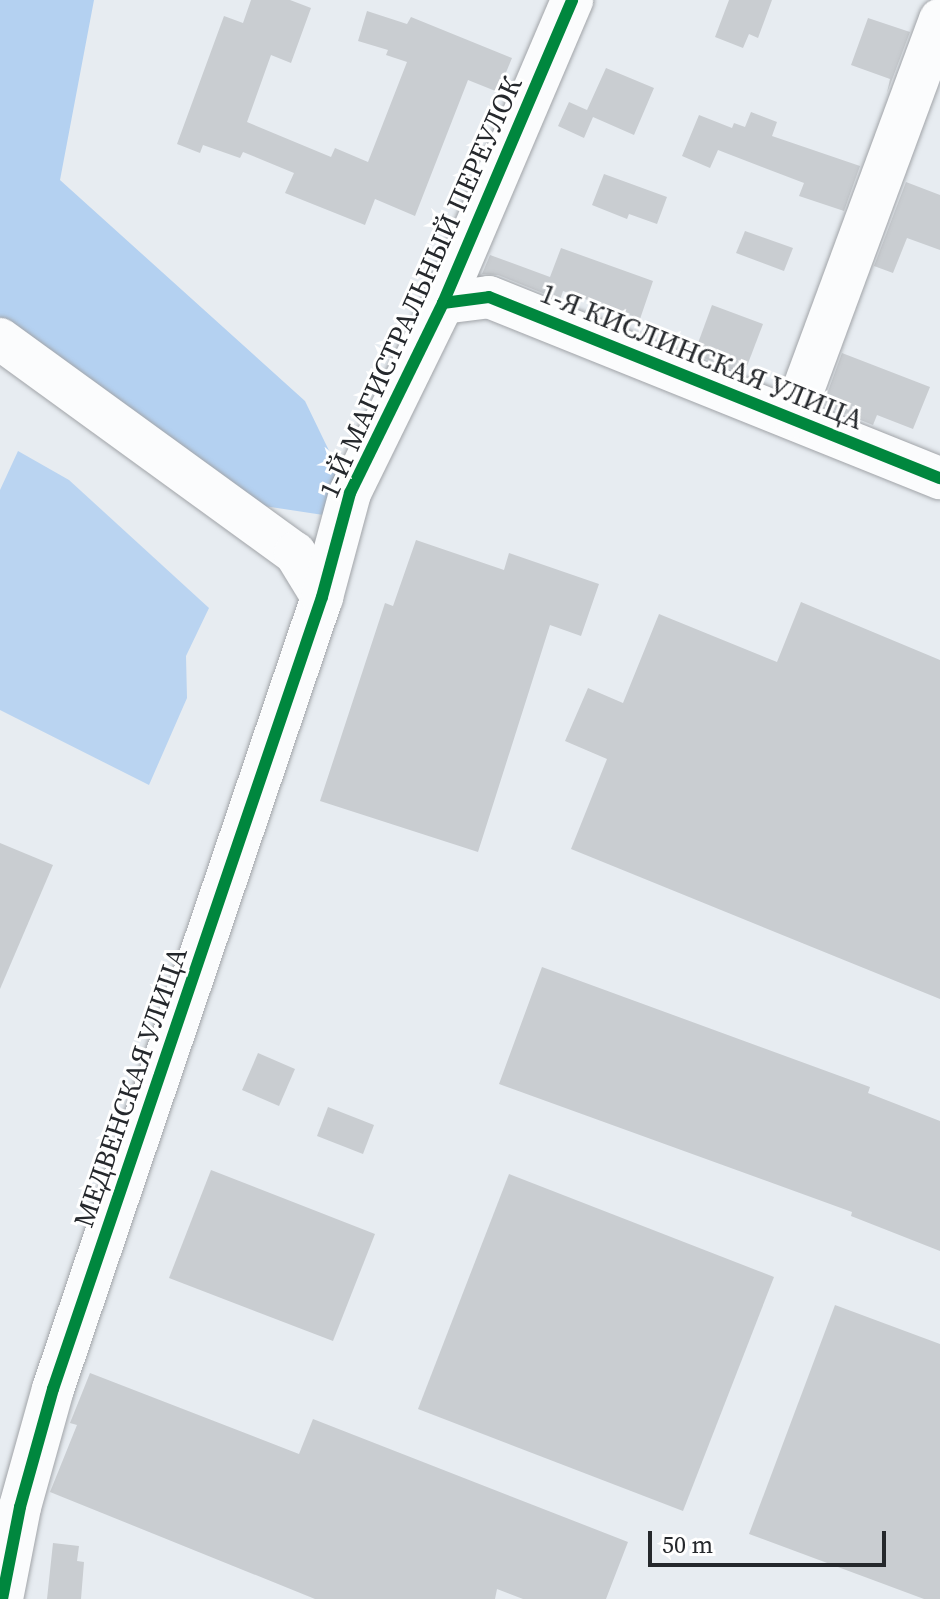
<!DOCTYPE html>
<html>
<head>
<meta charset="utf-8">
<style>
	body { margin:0 }
	#map { position:relative; width:940px; height:1599px; overflow:hidden; background:#e7ecf1; font-family:"Source Serif 4",serif }
	div>[style] { position:absolute }
	[style*='--x'] { left:calc(var(--x)*1px); top:calc(var(--y)*1px); width:calc(var(--w)*1px); rotate:calc(var(--a)*1deg) }
	.green>* { inset:0; background:#bad4f1 }
	.forest>* { inset:0; background:#b4d1f1 }
	.building>* { inset:0; background:#c9cdd1 }
	.roads { filter:drop-shadow(0 0 2px #a1a4a8) drop-shadow(0 0 2px #a1a4a8) }
	.minor>* { height:42px; margin:-21px; padding:0 21px; transform-origin:21px; border-radius:21px; background:#fbfcfd }
	.cycleway>* { height:12px; margin:-6px; padding:0 6px; transform-origin:6px; border-radius:6px; background:#00873e }
	span { translate:-50% -50%; white-space:nowrap; text-align:center; line-height:1.15; -webkit-text-stroke:6px #fff; paint-order:stroke }
	.street-label { font-size:28px; color:#25282c }
	.scale { position:absolute; left:648px; top:1531px; width:238px; height:36px; box-sizing:border-box; border:4px solid #25282c; border-top:0; padding-left:10px; font-size:24px; line-height:28px; white-space:nowrap; color:#25282c; -webkit-text-stroke:6px #fff; paint-order:stroke }
</style>
</head>
<body>
<div id="map">
	<div class="green">
		<div style="clip-path:polygon(18px 451px,69px 480px,209px 608px,186px 656px,187px 698px,149px 785px,0 710px,0 490px)"></div>
	</div>
	<div class="forest">
		<div style="clip-path:polygon(0 0,94px 0,60px 180px,305px 401px,363px 521px,264px 506px,0 334px)"></div>
	</div>
	<div class="building">
		<div style="clip-path:polygon(251px 0,290px 0,311px 8px,291px 63px,271px 55px,247px 122px,331px 157px,335px 148px,368px 162px,407px 62px,386px 55px,388px 50px,358px 41px,367px 11px,407px 24px,411px 17px,512px 58px,498px 92px,468px 80px,415px 216px,375px 199px,365px 225px,285px 193px,294px 173px,243px 152px,240px 158px,203px 145px,200px 153px,177px 144px,224px 16px,243px 23px)"></div>
		<div style="clip-path:polygon(729px 0,772px 0,758px 38px,749px 34px,743px 48px,715px 37px)"></div>
		<div style="clip-path:polygon(868px 18px,910px 32px,887px 93px,890px 79px,851px 65px)"></div>
		<div style="clip-path:polygon(606px 68px,654px 88px,634px 135px,593px 117px,584px 138px,558px 126px,569px 102px,587px 110px)"></div>
		<div style="clip-path:polygon(751px 112px,777px 122px,772px 136px,860px 166px,844px 211px,799px 196px,804px 183px,718px 150px,710px 168px,682px 156px,699px 115px,732px 128px,734px 123px,745px 127px)"></div>
		<div style="clip-path:polygon(604px 174px,667px 197px,657px 224px,629px 214px,627px 219px,592px 205px)"></div>
		<div style="clip-path:polygon(906px 182px,940px 195px,940px 250px,907px 238px,893px 273px,874px 266px)"></div>
		<div style="clip-path:polygon(745px 231px,793px 248px,784px 271px,736px 253px)"></div>
		<div style="clip-path:polygon(561px 248px,653px 281px,640px 319px,563px 291px,560px 300px,498px 275px,482px 274px,490px 255px,550px 277px)"></div>
		<div style="clip-path:polygon(712px 305px,763px 324px,744px 374px,694px 354px)"></div>
		<div style="clip-path:polygon(842px 353px,930px 387px,913px 429px,877px 415px,873px 425px,823px 405px)"></div>
		<div style="clip-path:polygon(416px 540px,504px 570px,509px 553px,599px 584px,581px 636px,550px 625px,478px 852px,320px 801px,385px 603px,393px 606px)"></div>
		<div style="clip-path:polygon(801px 602px,940px 660px,940px 999px,571px 849px,607px 759px,565px 741px,588px 688px,623px 703px,659px 614px,777px 662px)"></div>
		<div style="clip-path:polygon(0 843px,53px 865px,0 989px)"></div>
		<div style="clip-path:polygon(542px 967px,870px 1087px,868px 1093px,940px 1121px,940px 1251px,851px 1216px,852px 1212px,499px 1084px)"></div>
		<div style="clip-path:polygon(258px 1053px,295px 1069px,279px 1106px,242px 1090px)"></div>
		<div style="clip-path:polygon(328px 1107px,374px 1125px,363px 1154px,317px 1136px)"></div>
		<div style="clip-path:polygon(211px 1170px,375px 1234px,333px 1341px,169px 1278px)"></div>
		<div style="clip-path:polygon(509px 1174px,774px 1277px,683px 1511px,418px 1409px)"></div>
		<div style="clip-path:polygon(835px 1305px,940px 1344px,940px 1599px,924px 1599px,749px 1534px)"></div>
		<div style="clip-path:polygon(90px 1373px,299px 1454px,313px 1419px,628px 1542px,606px 1599px,523px 1599px,497px 1589px,495px 1599px,315px 1599px,50px 1492px,77px 1425px,70px 1423px)"></div>
		<div style="clip-path:polygon(53px 1543px,79px 1546px,77px 1561px,84px 1562px,81px 1599px,47px 1599px)"></div>
	</div>
	<div class="roads">
		<div class="minor">
			<div style="--x:443;--y:303;--w:46;--a:-7.4"></div>
			<div style="--x:489;--y:297;--w:486;--a:21.9"></div>
			<div style="--x:0;--y:339;--w:364;--a:36"></div>
			<div style="--x:295;--y:553;--w:52;--a:58.5"></div>
			<div style="--x:793;--y:417;--w:424;--a:-69.7"></div>
			<div style="--x:2;--y:1599;--w:94;--a:-78.9"></div>
			<div style="--x:20;--y:1507;--w:123;--a:-74.4"></div>
			<div style="--x:53;--y:1389;--w:836;--a:-71.24"></div>
			<div style="--x:322;--y:597;--w:108;--a:-74.9"></div>
			<div style="--x:350;--y:493;--w:212;--a:-63.9"></div>
			<div style="--x:443;--y:303;--w:329;--a:-66.9"></div>
		</div>
	</div>
	<div class="cycleway">
		<div style="--x:443;--y:303;--w:46;--a:-7.4"></div>
		<div style="--x:489;--y:297;--w:486;--a:21.9"></div>
		<div style="--x:2;--y:1599;--w:94;--a:-78.9"></div>
		<div style="--x:20;--y:1507;--w:123;--a:-74.4"></div>
		<div style="--x:53;--y:1389;--w:836;--a:-71.24"></div>
		<div style="--x:322;--y:597;--w:108;--a:-74.9"></div>
		<div style="--x:350;--y:493;--w:212;--a:-63.9"></div>
		<div style="--x:443;--y:303;--w:329;--a:-66.9"></div>
	</div>
	<div class="street-label">
		<span style="left:420px;top:287px;rotate:-66deg">1-Й МАГИСТРАЛЬНЫЙ ПЕРЕУЛОК</span>
		<span style="left:702px;top:356px;rotate:22deg">1-Я КИСЛИНСКАЯ УЛИЦА</span>
		<span style="left:130px;top:1087px;rotate:-71deg">МЕДВЕНСКАЯ УЛИЦА</span>
	</div>
	<div class="scale">50 m</div>
</div>
</body>
</html>
